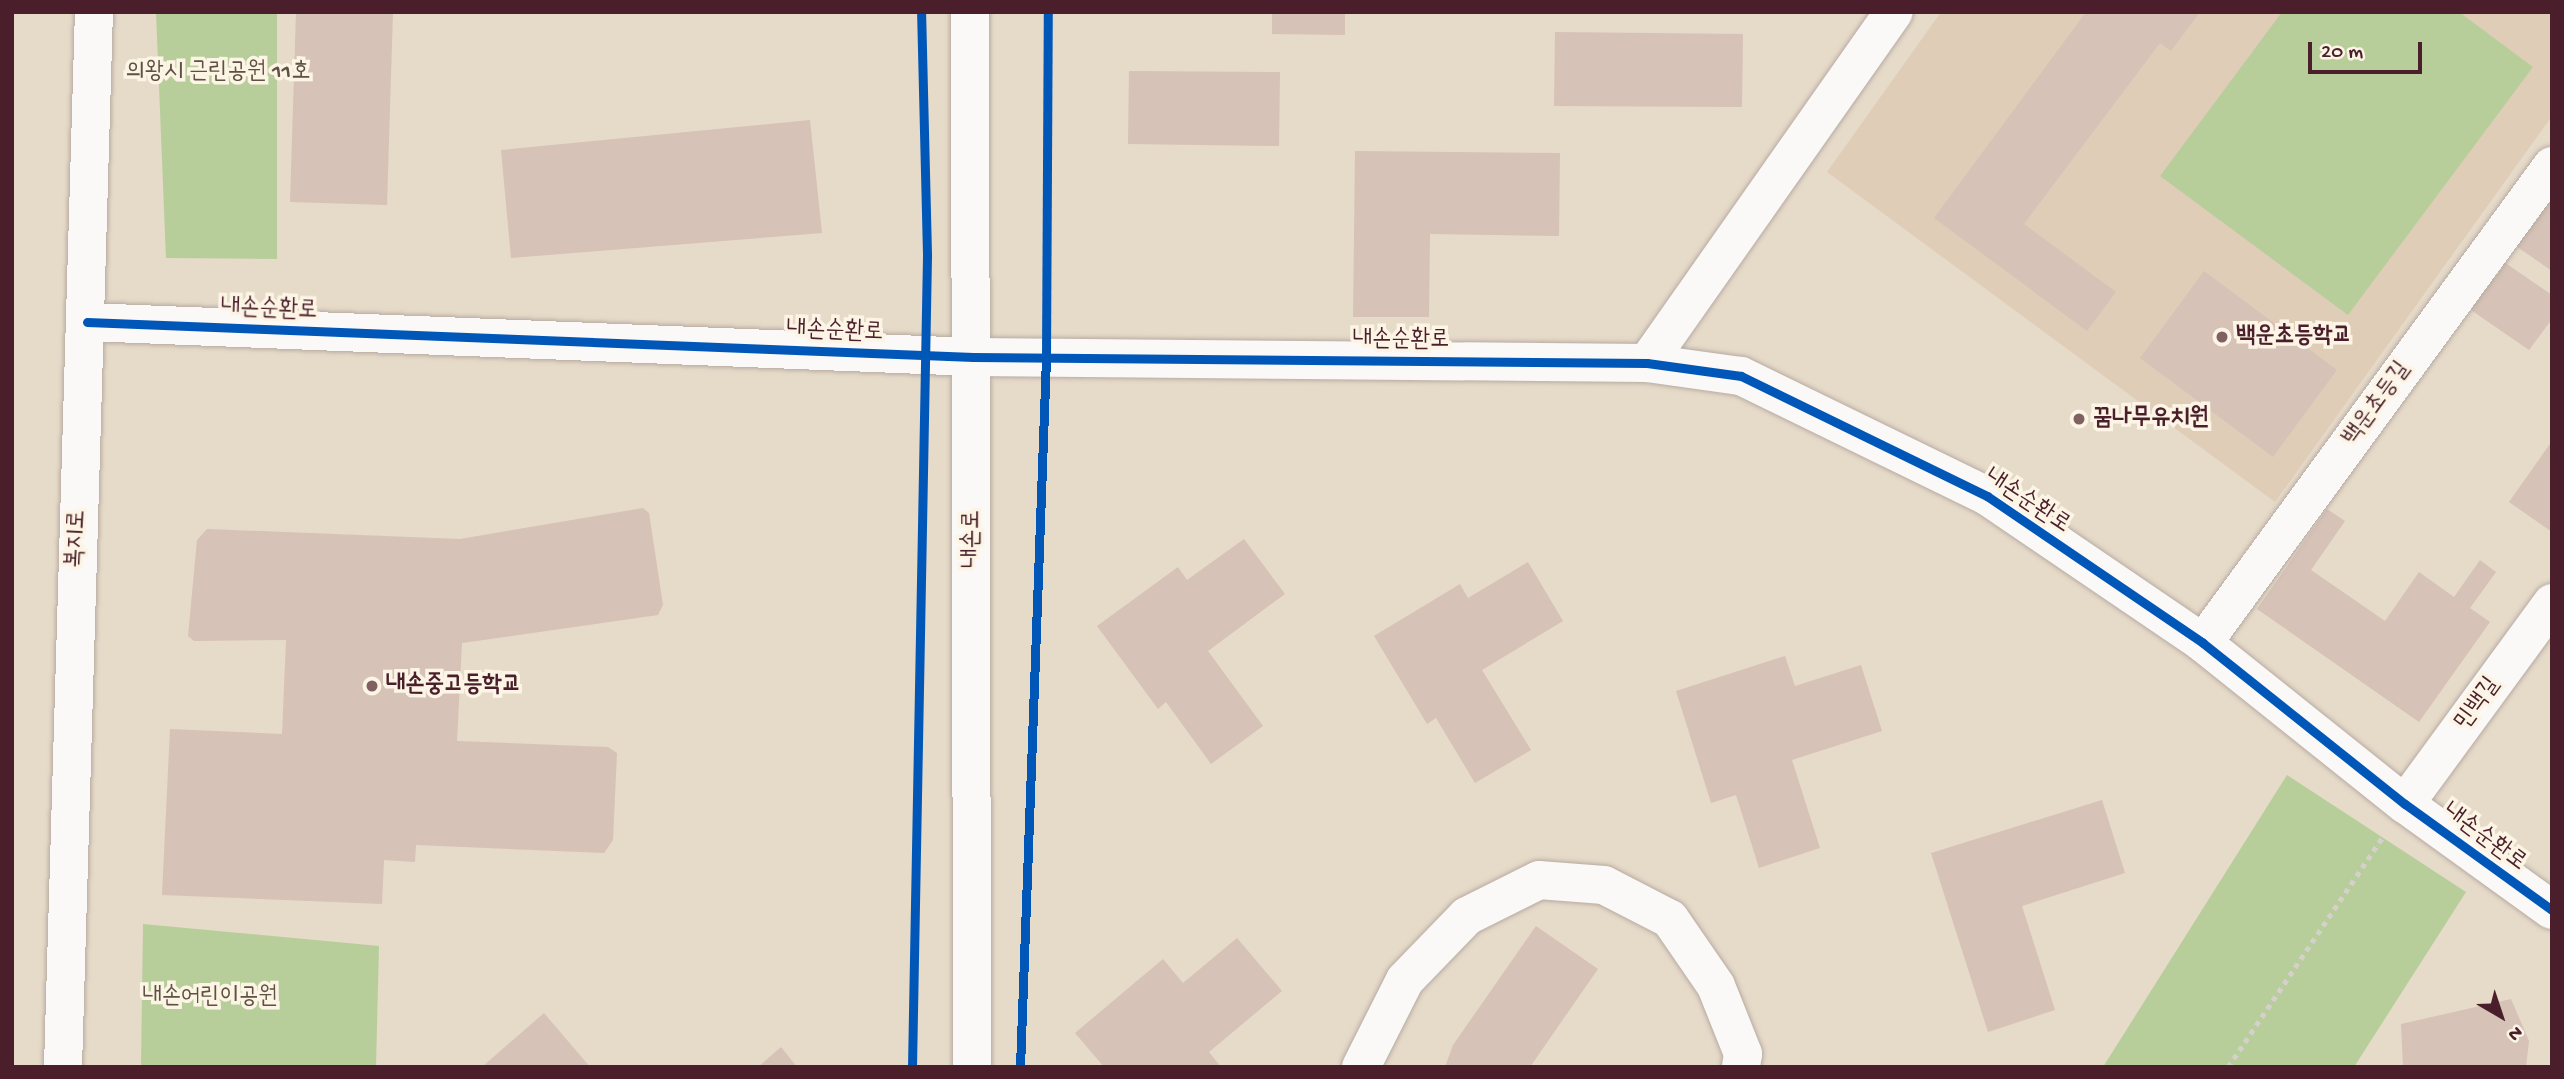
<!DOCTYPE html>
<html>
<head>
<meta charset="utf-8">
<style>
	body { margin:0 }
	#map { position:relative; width:2564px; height:1079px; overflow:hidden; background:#e6dac9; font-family:"Gochi Hand","Poor Story",sans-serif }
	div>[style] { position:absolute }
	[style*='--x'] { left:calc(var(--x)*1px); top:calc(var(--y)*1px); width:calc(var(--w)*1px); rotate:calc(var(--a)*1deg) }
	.built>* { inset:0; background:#e0cdb8 }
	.green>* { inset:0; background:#b7ce9b }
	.building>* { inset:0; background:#d6c2b7 }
	.path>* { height:4.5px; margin-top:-2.25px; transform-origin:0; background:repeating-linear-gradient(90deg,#d5d0cc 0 5px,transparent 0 10px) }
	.roads { filter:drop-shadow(0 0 2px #b7aba2) drop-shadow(0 0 2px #b7aba2) }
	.minor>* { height:38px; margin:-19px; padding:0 19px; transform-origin:19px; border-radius:19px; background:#fbf9f7 }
	.cycleway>* { height:9px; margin:-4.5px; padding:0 4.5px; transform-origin:4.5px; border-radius:4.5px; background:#0057b8 }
	.dots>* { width:19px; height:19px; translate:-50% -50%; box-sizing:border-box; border:4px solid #fcf5e5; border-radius:50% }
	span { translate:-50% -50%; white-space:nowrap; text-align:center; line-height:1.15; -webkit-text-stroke:7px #fcf5e5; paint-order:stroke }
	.park-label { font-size:24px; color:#5f5141 }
	.street-label { font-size:24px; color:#4a1f2b }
	.poi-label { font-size:24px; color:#4a1f2b; font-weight:700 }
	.left { translate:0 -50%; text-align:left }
	.frame { position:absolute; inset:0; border:14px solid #4a1f2b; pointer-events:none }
	.north { position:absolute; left:2466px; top:981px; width:70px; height:70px; -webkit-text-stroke:5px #fcf5e5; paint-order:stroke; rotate:141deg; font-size:19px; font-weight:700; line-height:28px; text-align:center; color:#4a1f2b }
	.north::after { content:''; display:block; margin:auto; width:24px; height:32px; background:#4a1f2b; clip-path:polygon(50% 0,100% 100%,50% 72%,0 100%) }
	.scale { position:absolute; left:2308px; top:42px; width:114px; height:32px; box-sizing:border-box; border:4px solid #4a1f2b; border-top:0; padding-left:9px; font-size:21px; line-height:24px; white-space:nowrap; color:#4a1f2b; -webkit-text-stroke:5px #fcf5e5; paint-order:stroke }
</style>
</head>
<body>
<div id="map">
	<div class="built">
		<div style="clip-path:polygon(1941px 12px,2552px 12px,2552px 116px,2275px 502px,1827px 172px)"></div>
	</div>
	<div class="green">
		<div style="clip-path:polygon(156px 12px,277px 12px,277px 259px,166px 258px)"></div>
		<div style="clip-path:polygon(2282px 12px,2459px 12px,2533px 67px,2348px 315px,2160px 176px)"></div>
		<div style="clip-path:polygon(2287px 775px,2466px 892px,2354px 1067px,2103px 1067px)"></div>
		<div style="clip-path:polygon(143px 924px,379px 946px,376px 1067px,141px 1067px)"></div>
	</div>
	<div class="building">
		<div style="clip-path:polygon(296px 12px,393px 12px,387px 205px,290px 202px)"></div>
		<div style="clip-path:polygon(1272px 12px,1345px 12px,1345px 35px,1272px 34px)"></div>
		<div style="clip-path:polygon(2086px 12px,2200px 12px,2171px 51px,2160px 43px,2024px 224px,2116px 292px,2087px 331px,1934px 218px)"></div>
		<div style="clip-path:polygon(1555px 32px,1743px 34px,1742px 107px,1554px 106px)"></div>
		<div style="clip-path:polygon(1129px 71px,1280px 72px,1279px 146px,1128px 144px)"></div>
		<div style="clip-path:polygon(810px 120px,822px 233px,511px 258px,501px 150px)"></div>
		<div style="clip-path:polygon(1355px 151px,1560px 153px,1559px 236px,1430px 234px,1429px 317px,1353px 317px)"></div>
		<div style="clip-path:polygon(2549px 197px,2552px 199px,2552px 271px,2516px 246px)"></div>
		<div style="clip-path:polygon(2504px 262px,2552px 295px,2552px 319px,2529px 350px,2471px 310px)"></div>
		<div style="clip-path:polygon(2204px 271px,2337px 370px,2273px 457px,2140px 358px)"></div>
		<div style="clip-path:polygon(2552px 441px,2552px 532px,2509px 502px)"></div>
		<div style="clip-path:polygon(643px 508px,649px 513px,663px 605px,658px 615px,462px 643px,457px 741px,608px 747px,617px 753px,613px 840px,604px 853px,416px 845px,415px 862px,384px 860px,382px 904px,162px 895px,170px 729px,282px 734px,286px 640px,194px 641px,188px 636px,197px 540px,207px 529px,460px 539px)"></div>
		<div style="clip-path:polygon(2327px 509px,2345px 521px,2311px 570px,2385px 621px,2419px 572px,2454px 597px,2480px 560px,2496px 572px,2470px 608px,2490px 622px,2419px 722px,2257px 609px)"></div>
		<div style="clip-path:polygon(1244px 539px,1285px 594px,1208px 651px,1263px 726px,1211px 764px,1166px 702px,1158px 709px,1097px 626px,1178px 567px,1187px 580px)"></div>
		<div style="clip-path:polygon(1528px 562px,1563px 621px,1482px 670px,1531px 750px,1475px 783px,1436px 718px,1427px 724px,1374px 636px,1460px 584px,1468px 598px)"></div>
		<div style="clip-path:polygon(1785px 656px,1795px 686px,1861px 665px,1882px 731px,1792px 760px,1820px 848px,1759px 868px,1736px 795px,1711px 803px,1676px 691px)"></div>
		<div style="clip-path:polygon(2102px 800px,2125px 873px,2022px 906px,2055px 1010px,1988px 1032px,1931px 853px)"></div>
		<div style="clip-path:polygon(1536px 926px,1598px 969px,1530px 1067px,1445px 1067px,1453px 1045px)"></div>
		<div style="clip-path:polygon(1237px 938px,1282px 991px,1209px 1052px,1221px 1067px,1104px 1067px,1075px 1033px,1163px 959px,1183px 983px)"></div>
		<div style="clip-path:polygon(2511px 999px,2529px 1041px,2526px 1067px,2403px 1067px,2401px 1024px)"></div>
		<div style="clip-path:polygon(544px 1013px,590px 1067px,482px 1067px)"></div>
		<div style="clip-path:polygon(781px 1047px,797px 1067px,758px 1067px)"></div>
	</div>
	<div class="path">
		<div style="--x:2228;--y:1067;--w:280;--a:-56.1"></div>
	</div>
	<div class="roads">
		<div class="minor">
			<div style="--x:970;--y:12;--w:1055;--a:89.89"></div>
			<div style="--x:87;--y:322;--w:887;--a:2.26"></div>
			<div style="--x:973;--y:357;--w:674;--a:0.51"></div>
			<div style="--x:1647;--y:363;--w:95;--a:7.9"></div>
			<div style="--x:1741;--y:376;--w:274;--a:26"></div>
			<div style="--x:1987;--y:496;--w:261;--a:34.2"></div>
			<div style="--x:2203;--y:643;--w:258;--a:38.6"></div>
			<div style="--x:2405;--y:804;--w:181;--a:35.8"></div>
			<div style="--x:1647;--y:363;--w:429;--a:-54.9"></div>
			<div style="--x:2203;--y:643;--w:591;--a:-53.81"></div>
			<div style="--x:2405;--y:804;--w:249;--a:-53.8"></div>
			<div style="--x:63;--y:1067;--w:1055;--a:-88.32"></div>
			<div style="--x:1361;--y:1067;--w:97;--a:-63.2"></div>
			<div style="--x:1405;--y:980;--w:89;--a:-45.9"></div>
			<div style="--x:1467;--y:916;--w:80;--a:-26.6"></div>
			<div style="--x:1539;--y:880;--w:65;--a:4.4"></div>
			<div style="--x:1604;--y:885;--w:74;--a:27.3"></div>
			<div style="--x:1670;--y:919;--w:81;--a:55.5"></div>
			<div style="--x:1716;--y:986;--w:73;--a:68.3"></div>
			<div style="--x:1743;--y:1054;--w:13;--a:99"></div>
		</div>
	</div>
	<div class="cycleway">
		<div style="--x:87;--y:322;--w:887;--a:2.26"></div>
		<div style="--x:973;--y:357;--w:674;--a:0.51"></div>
		<div style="--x:1647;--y:363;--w:95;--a:7.9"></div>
		<div style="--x:1741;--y:376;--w:274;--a:26"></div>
		<div style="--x:1987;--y:496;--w:261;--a:34.2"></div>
		<div style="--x:2203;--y:643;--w:258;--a:38.6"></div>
		<div style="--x:2405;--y:804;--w:181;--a:35.8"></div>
		<div style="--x:912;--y:1067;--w:813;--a:-88.94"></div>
		<div style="--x:927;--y:254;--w:242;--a:-91.4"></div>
		<div style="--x:1020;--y:1067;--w:710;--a:-87.9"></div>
		<div style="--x:1046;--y:357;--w:345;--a:-89.7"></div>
	</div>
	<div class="dots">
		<div style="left:2222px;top:337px;background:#816062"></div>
		<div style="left:2079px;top:419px;background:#816062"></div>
		<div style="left:372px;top:686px;background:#816062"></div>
	</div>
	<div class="park-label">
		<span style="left:218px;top:73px">의왕시 근린공원 11호</span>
		<span style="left:210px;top:998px">내손어린이공원</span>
	</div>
	<div class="street-label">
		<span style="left:269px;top:310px;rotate:2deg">내손순환로</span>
		<span style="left:835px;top:332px;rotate:2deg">내손순환로</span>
		<span style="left:1401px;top:341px">내손순환로</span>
		<span style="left:2377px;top:404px;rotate:-54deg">백운초등길</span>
		<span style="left:2027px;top:502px;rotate:33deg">내손순환로</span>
		<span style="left:77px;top:539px;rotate:-87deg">복지로</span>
		<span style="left:973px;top:539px;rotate:-90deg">내손로</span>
		<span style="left:2478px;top:704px;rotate:-54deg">민백길</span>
		<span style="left:2484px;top:838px;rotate:36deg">내손순환로</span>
	</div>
	<div class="poi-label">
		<span class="left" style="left:2236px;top:337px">백운초등학교</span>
		<span class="left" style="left:2093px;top:419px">꿈나무유치원</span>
		<span class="left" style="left:386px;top:686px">내손중고등학교</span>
	</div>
	<div class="frame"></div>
	<div class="north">N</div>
	<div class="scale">20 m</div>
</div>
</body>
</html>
